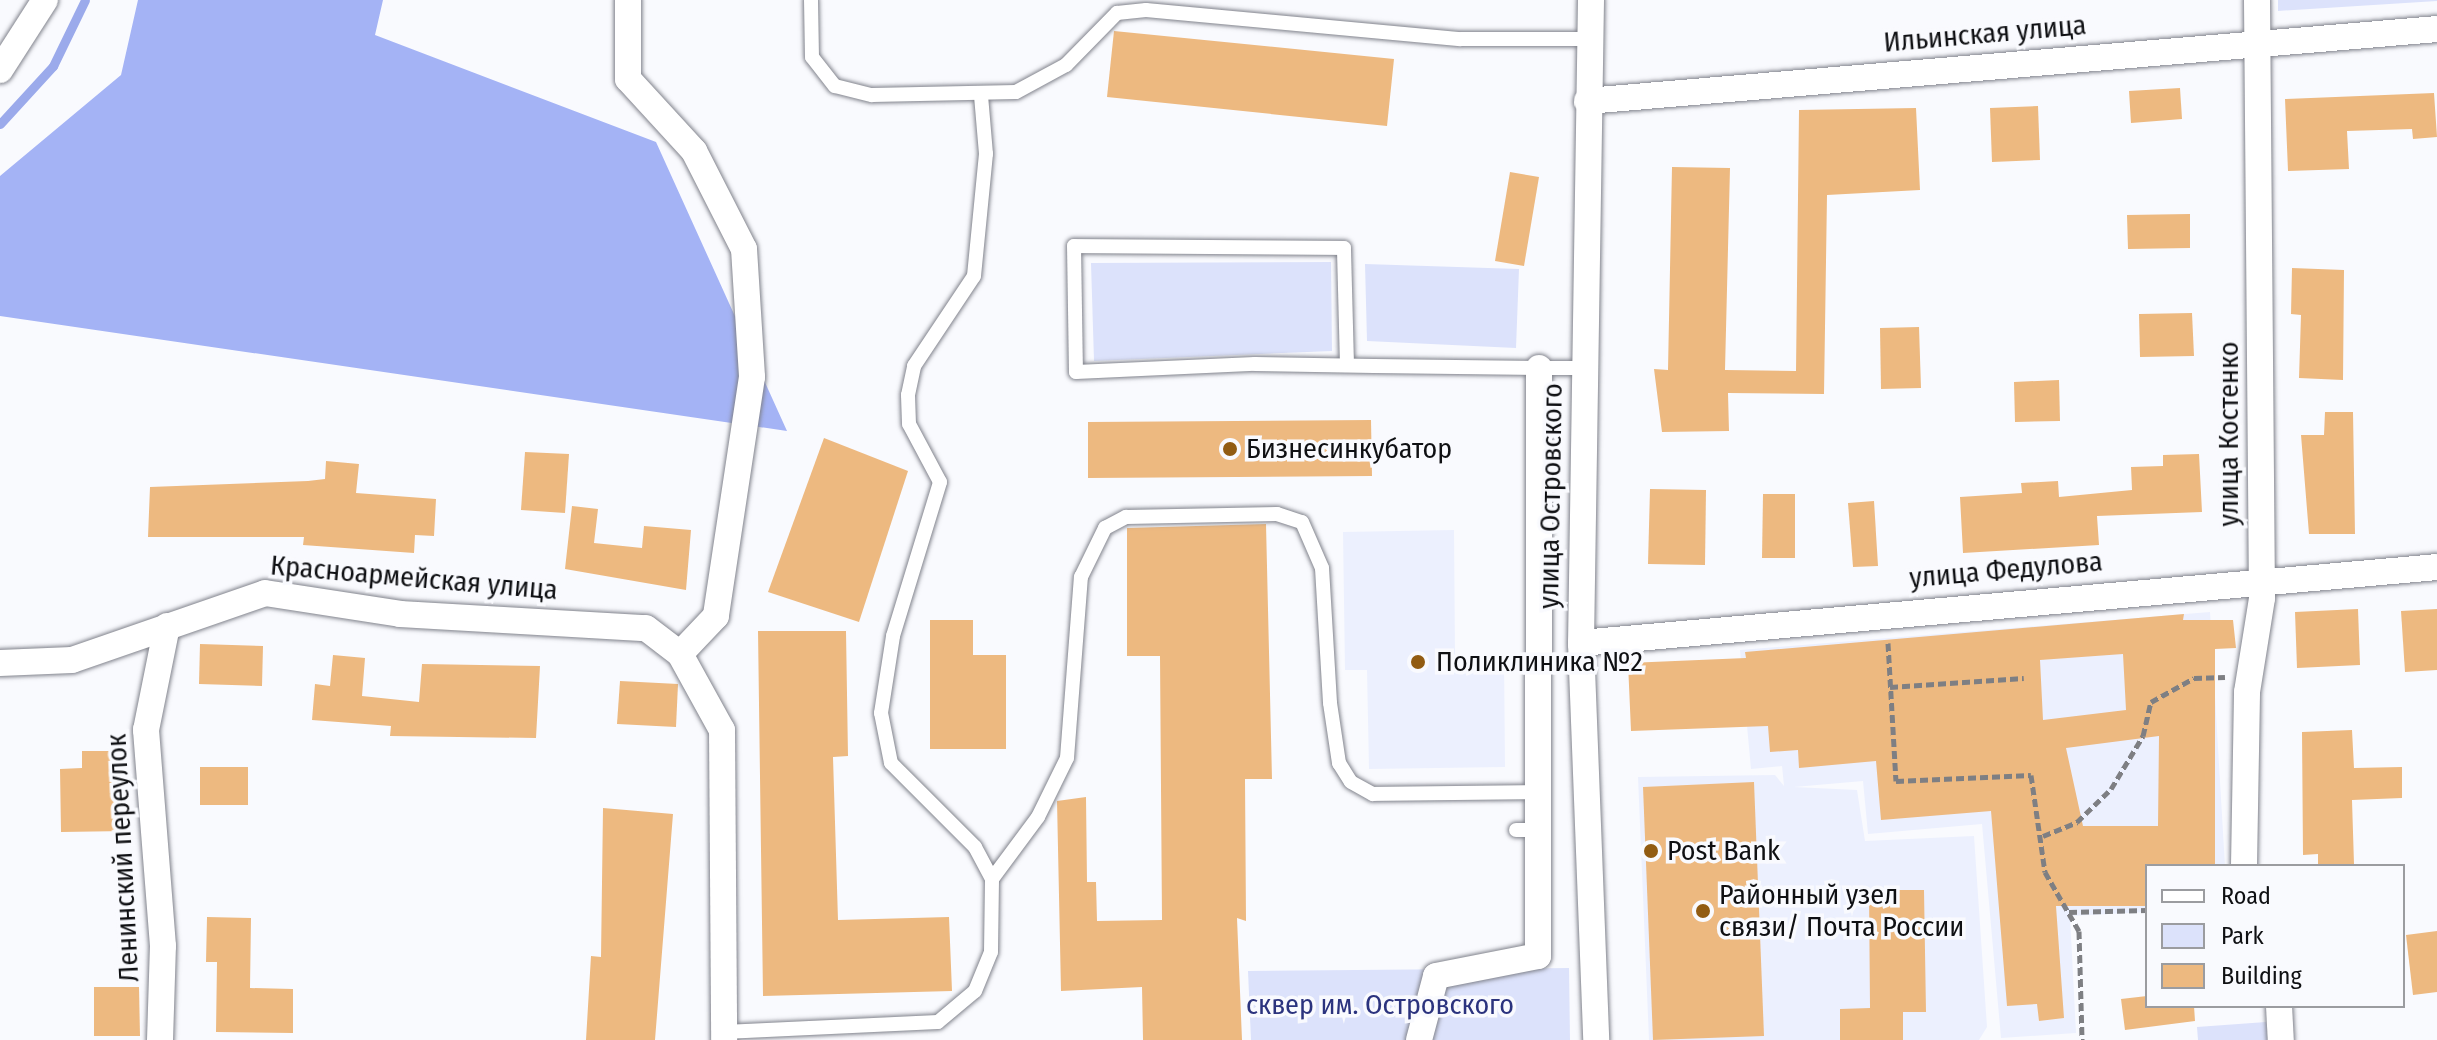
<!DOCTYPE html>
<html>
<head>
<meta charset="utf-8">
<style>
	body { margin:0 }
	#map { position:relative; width:2437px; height:1040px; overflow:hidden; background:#f9fafe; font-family:"Fira Sans Condensed",sans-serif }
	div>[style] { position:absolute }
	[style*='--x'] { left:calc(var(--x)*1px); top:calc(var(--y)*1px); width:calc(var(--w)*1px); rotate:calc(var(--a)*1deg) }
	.built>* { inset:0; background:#ecf0fe }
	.green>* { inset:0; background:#dce2fb }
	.forest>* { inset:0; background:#a4b3f5 }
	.stream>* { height:9px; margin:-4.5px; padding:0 4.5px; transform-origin:4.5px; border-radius:4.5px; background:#9baaeb }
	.building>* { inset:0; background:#edb980 }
	.path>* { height:5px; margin-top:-2.5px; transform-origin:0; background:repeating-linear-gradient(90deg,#7e7f83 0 8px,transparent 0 12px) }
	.roads { filter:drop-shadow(0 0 2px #81838c) drop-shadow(0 0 2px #81838c) }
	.lane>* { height:14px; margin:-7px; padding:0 7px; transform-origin:7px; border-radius:7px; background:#fff }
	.street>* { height:26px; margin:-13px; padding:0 13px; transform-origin:13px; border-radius:13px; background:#fff }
	.dots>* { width:22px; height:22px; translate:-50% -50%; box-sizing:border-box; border:4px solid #f9fafe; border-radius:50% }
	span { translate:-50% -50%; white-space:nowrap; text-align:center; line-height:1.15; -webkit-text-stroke:7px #f9fafe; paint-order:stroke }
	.street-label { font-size:28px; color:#0f1013 }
	.poi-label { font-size:28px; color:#0f1013 }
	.left { translate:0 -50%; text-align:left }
	.park-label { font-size:28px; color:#2b337e }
	.legend { position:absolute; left:2145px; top:864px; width:260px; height:144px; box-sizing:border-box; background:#f9fafe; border:2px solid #9b9ca0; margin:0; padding:10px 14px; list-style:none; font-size:24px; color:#0f1013 }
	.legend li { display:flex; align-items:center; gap:16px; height:40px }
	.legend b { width:40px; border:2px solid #9b9ca0 }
</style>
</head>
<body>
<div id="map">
	<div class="built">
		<div style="clip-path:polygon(1454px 530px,1455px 656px,1504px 655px,1505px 767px,1369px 769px,1367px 670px,1345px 670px,1343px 532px)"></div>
		<div style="clip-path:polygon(2210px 612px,2225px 866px,2147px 866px,2147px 912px,2070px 916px,2076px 1033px,2001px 1038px,1982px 824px,1868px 834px,1863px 781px,1794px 787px,1857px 790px,1865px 841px,1974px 836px,1987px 1027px,1979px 1040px,1649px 1040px,1638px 777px,1775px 775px,1784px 786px,1782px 766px,1751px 769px,1740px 650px)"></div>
	</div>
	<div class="green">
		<div style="clip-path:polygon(2278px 0,2437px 0,2437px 1px,2278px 11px)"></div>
		<div style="clip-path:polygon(1331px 262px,1332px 351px,1094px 361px,1091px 263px)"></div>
		<div style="clip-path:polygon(1365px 264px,1519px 269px,1516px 348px,1367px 341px)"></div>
		<div style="clip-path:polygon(1569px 968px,1570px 1040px,1251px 1040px,1248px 971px)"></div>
		<div style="clip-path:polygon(2266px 1022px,2268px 1040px,2198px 1040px,2197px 1027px)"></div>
	</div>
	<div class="forest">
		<div style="clip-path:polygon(138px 0,383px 0,375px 35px,656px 142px,787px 431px,0 316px,0 176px,121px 75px)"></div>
	</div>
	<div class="stream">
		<div style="--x:0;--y:124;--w:79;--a:-47.6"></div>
		<div style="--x:53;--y:66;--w:73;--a:-64.1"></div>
	</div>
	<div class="building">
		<div style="clip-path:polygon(1114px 31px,1394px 59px,1387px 126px,1107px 97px)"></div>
		<div style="clip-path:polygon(2180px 88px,2182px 119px,2131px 123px,2129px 91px)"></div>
		<div style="clip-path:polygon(2434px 93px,2437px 137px,2413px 139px,2412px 129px,2347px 131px,2349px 169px,2288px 171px,2285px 99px)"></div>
		<div style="clip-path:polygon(2038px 106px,2040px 160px,1992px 162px,1990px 108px)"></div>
		<div style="clip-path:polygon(1916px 108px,1920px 190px,1827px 195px,1824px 394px,1728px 393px,1729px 431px,1662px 432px,1654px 369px,1668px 370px,1672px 167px,1730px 168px,1725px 370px,1796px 371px,1799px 110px)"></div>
		<div style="clip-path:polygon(1510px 172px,1539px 177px,1524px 266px,1495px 261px)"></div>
		<div style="clip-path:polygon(2190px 214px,2190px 248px,2128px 249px,2127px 215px)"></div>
		<div style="clip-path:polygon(2292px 268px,2344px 270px,2343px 380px,2299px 378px,2301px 315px,2291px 314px)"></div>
		<div style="clip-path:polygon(2192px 313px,2194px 356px,2140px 357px,2139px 314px)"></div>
		<div style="clip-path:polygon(1919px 327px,1921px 388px,1881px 389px,1880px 328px)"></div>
		<div style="clip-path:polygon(2059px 380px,2060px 421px,2015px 422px,2014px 382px)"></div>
		<div style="clip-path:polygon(2325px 412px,2353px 412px,2355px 534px,2309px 534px,2301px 435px,2324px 435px)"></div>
		<div style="clip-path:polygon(1371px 420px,1372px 476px,1088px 478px,1088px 422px)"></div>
		<div style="clip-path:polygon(824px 438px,908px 471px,859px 622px,768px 592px)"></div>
		<div style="clip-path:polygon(525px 452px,569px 454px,565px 513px,521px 510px)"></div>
		<div style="clip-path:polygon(2199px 454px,2202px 512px,2097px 516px,2099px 545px,1963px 553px,1960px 497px,2022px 493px,2021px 483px,2058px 481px,2059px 497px,2132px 490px,2131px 467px,2163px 466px,2163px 455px)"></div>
		<div style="clip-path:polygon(326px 461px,359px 464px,356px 493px,436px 499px,434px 536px,415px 535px,414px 553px,303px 545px,304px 537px,148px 537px,150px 487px,308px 481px,325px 479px)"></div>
		<div style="clip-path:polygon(1650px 489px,1706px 490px,1705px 565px,1648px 564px)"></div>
		<div style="clip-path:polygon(1763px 494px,1795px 494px,1795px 558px,1762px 558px)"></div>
		<div style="clip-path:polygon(1874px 501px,1878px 566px,1853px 567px,1848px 503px)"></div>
		<div style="clip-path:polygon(572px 506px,598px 509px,594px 543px,642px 548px,644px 526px,691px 530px,686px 590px,565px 569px)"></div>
		<div style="clip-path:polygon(1266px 524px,1272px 779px,1245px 779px,1246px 921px,1237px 918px,1242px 1040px,1143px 1040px,1142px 987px,1061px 991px,1057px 801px,1086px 797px,1087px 882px,1096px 882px,1097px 921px,1162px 920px,1160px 656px,1127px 656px,1127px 528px)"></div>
		<div style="clip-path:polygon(2358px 609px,2360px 665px,2297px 668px,2295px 612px)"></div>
		<div style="clip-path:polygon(2437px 609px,2437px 670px,2405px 672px,2401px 611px)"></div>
		<div style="clip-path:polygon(evenodd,2184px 614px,2183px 620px,2233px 620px,2236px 648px,2215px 649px,2215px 866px,2147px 866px,2147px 906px,2056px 906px,2064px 1018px,2039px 1021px,2037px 1004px,2007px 1006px,1991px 811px,1881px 820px,1876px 761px,1799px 768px,1798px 750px,1770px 752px,1768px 726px,1631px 731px,1628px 663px,1746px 658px,1745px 652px,2184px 614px,2123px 654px,2126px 710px,2043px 720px,2040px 660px,2123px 654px,2184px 614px,2159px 736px,2158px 826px,2083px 826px,2066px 748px,2159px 736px)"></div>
		<div style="clip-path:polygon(930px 620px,973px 620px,973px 655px,1006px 655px,1006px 749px,930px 749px)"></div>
		<div style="clip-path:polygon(758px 631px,846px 631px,848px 756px,833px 757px,838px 920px,949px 917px,952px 991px,763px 996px)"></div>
		<div style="clip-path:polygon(200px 644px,263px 646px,262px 686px,199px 684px)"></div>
		<div style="clip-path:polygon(333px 655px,365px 658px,362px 696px,419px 702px,422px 664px,540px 666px,536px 738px,390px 736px,391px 726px,312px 720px,315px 684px,330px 686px)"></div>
		<div style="clip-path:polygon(620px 681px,678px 684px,676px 727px,617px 724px)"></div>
		<div style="clip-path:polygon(2352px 730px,2354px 768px,2402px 767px,2402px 798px,2352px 800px,2354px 864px,2318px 865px,2318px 854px,2303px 855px,2302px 732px)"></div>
		<div style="clip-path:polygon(82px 751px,124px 751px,126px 831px,61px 832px,60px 769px,82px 768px)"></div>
		<div style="clip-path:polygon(200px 767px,248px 767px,248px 805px,200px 805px)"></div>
		<div style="clip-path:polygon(1754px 782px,1764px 1036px,1653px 1040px,1643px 787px)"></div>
		<div style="clip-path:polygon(603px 808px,673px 814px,655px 1040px,586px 1040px,591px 956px,601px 957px)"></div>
		<div style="clip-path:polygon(1869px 890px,1924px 890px,1926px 1012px,1903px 1012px,1903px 1040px,1840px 1040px,1840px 1009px,1870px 1008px)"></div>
		<div style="clip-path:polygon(207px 917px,251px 918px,250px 988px,293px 989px,293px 1033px,216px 1032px,217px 962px,206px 962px)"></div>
		<div style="clip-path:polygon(2437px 931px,2437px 992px,2413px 995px,2406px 935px)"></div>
		<div style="clip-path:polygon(94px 987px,139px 987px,140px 1036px,94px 1036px)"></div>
		<div style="clip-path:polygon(2147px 996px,2147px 1006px,2194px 1006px,2195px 1021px,2125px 1030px,2121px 999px)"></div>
	</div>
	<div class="path">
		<div style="--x:1888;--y:643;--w:138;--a:86.7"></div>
		<div style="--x:1896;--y:781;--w:135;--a:-2.5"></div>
		<div style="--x:2031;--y:775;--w:98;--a:81.8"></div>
		<div style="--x:2045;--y:872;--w:68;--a:60"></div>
		<div style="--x:2079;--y:931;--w:109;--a:88.4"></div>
		<div style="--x:1890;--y:687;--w:134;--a:-3.8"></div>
		<div style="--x:2043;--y:836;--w:37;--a:-22"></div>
		<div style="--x:2077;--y:822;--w:47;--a:-44.1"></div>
		<div style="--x:2111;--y:789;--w:62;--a:-58.9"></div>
		<div style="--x:2143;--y:736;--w:35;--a:-77"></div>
		<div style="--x:2151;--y:702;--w:49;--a:-29.2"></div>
		<div style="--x:2194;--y:678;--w:31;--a:-2"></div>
		<div style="--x:2069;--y:912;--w:78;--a:-1.5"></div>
	</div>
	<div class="roads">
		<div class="lane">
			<div style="--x:811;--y:0;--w:57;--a:89"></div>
			<div style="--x:812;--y:57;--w:37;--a:52"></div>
			<div style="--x:835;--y:86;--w:38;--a:14"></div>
			<div style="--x:872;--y:95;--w:144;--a:-1.2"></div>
			<div style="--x:1016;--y:92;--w:57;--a:-28.4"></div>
			<div style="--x:1066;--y:65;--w:73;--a:-45.6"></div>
			<div style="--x:1117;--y:13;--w:29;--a:-6"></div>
			<div style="--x:1146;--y:10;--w:316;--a:5.3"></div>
			<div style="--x:1461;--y:39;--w:129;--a:0"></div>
			<div style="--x:1347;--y:365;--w:117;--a:-91.5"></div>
			<div style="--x:1344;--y:248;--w:270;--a:-179.6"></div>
			<div style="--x:1074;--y:246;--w:126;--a:89.1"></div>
			<div style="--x:1076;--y:372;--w:179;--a:-2.6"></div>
			<div style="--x:1255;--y:364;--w:119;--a:1"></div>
			<div style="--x:1374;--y:366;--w:165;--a:0.7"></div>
			<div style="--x:1539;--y:368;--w:45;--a:0"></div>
			<div style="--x:1516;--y:830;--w:22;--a:0"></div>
			<div style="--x:992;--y:879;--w:77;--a:-53.4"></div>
			<div style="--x:1038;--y:817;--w:66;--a:-63.8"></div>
			<div style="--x:1067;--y:758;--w:182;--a:-85.6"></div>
			<div style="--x:1081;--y:577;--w:55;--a:-63.9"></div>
			<div style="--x:1105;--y:528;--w:24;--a:-28"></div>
			<div style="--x:1126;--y:517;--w:151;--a:-1.1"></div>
			<div style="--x:1277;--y:514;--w:26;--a:18"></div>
			<div style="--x:1302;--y:522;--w:50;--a:66.5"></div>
			<div style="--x:1322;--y:568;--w:135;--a:86.6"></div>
			<div style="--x:1330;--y:703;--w:61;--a:81.5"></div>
			<div style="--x:1339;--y:763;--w:22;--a:58"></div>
			<div style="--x:1351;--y:782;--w:25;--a:29"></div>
			<div style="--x:1373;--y:794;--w:165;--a:-0.7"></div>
			<div style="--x:724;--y:1032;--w:214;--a:-2.7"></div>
			<div style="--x:938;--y:1022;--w:48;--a:-40"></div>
			<div style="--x:975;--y:991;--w:42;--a:-67.7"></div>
			<div style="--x:991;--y:952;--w:73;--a:-89.2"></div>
			<div style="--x:992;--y:879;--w:36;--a:-118"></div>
			<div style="--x:975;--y:847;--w:119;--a:-135"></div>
			<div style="--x:891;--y:763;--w:51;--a:-101.3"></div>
			<div style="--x:881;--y:713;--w:78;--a:-81.1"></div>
			<div style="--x:893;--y:636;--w:161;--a:-73"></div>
			<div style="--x:940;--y:482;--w:66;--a:-118.1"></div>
			<div style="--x:909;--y:424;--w:29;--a:-92"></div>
			<div style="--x:908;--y:395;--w:30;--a:-78"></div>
			<div style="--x:914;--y:366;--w:108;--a:-56.3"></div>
			<div style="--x:974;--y:276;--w:123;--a:-84.4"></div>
			<div style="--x:986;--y:154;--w:58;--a:-94.9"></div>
		</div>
		<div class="street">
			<div style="--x:628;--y:0;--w:79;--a:90"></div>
			<div style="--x:628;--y:79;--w:98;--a:47.5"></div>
			<div style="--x:694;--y:151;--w:110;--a:63"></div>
			<div style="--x:744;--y:249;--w:128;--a:86.4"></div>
			<div style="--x:752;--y:377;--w:242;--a:98.6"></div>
			<div style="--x:716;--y:616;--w:52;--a:133.5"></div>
			<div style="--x:680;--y:654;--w:87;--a:61.1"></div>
			<div style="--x:722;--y:730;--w:310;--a:89.6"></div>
			<div style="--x:1591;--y:0;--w:643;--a:90.89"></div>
			<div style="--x:1581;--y:643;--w:397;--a:87.8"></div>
			<div style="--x:0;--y:70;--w:83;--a:-57.3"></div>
			<div style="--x:1587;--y:101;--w:853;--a:-4.84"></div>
			<div style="--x:1581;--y:643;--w:859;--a:-5.07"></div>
			<div style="--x:0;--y:663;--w:72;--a:-2.4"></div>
			<div style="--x:72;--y:660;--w:204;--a:-19.1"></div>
			<div style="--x:265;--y:593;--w:137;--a:8.8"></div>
			<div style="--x:400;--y:614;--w:246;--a:3.3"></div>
			<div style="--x:646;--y:628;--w:43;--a:37.4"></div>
			<div style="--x:2244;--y:866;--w:174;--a:-89"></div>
			<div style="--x:2247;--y:692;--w:95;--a:-80.9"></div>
			<div style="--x:2262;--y:598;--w:598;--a:-90.48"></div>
			<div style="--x:2279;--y:1006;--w:34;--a:87"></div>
			<div style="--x:160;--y:1040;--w:94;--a:-88.2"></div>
			<div style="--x:163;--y:946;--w:217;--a:-94.5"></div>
			<div style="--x:146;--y:730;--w:106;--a:-78.6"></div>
			<div style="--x:1419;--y:1040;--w:66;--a:-75.1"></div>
			<div style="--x:1436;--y:976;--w:104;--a:-11.1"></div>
			<div style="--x:1538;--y:956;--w:588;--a:-89.9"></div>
		</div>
	</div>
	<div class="dots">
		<div style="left:1230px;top:449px;background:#925c12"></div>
		<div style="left:1418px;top:662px;background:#925c12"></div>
		<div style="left:1651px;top:851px;background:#925c12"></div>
		<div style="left:1703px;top:911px;background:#925c12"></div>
	</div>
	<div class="street-label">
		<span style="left:1985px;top:34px;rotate:-5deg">Ильинская улица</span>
		<span style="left:2229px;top:434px;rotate:-90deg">улица Костенко</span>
		<span style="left:1551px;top:496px;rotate:-89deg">улица Островского</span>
		<span style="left:2006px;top:570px;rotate:-5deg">улица Федулова</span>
		<span style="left:414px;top:578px;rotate:5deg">Красноармейская улица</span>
		<span style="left:123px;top:858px;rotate:-93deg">Ленинский переулок</span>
	</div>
	<div class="poi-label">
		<span class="left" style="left:1246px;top:449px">Бизнесинкубатор</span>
		<span class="left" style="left:1436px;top:662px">Поликлиника №2</span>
		<span class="left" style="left:1667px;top:851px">Post Bank</span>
		<span class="left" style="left:1719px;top:911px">Районный узел<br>связи/ Почта России</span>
	</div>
	<div class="park-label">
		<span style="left:1380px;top:1005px">сквер им. Островского</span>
	</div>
	<ul class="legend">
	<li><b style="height:10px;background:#fff"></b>Road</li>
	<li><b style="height:22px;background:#dce2fb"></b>Park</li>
	<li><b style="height:22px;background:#edb980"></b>Building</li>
	</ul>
</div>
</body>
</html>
